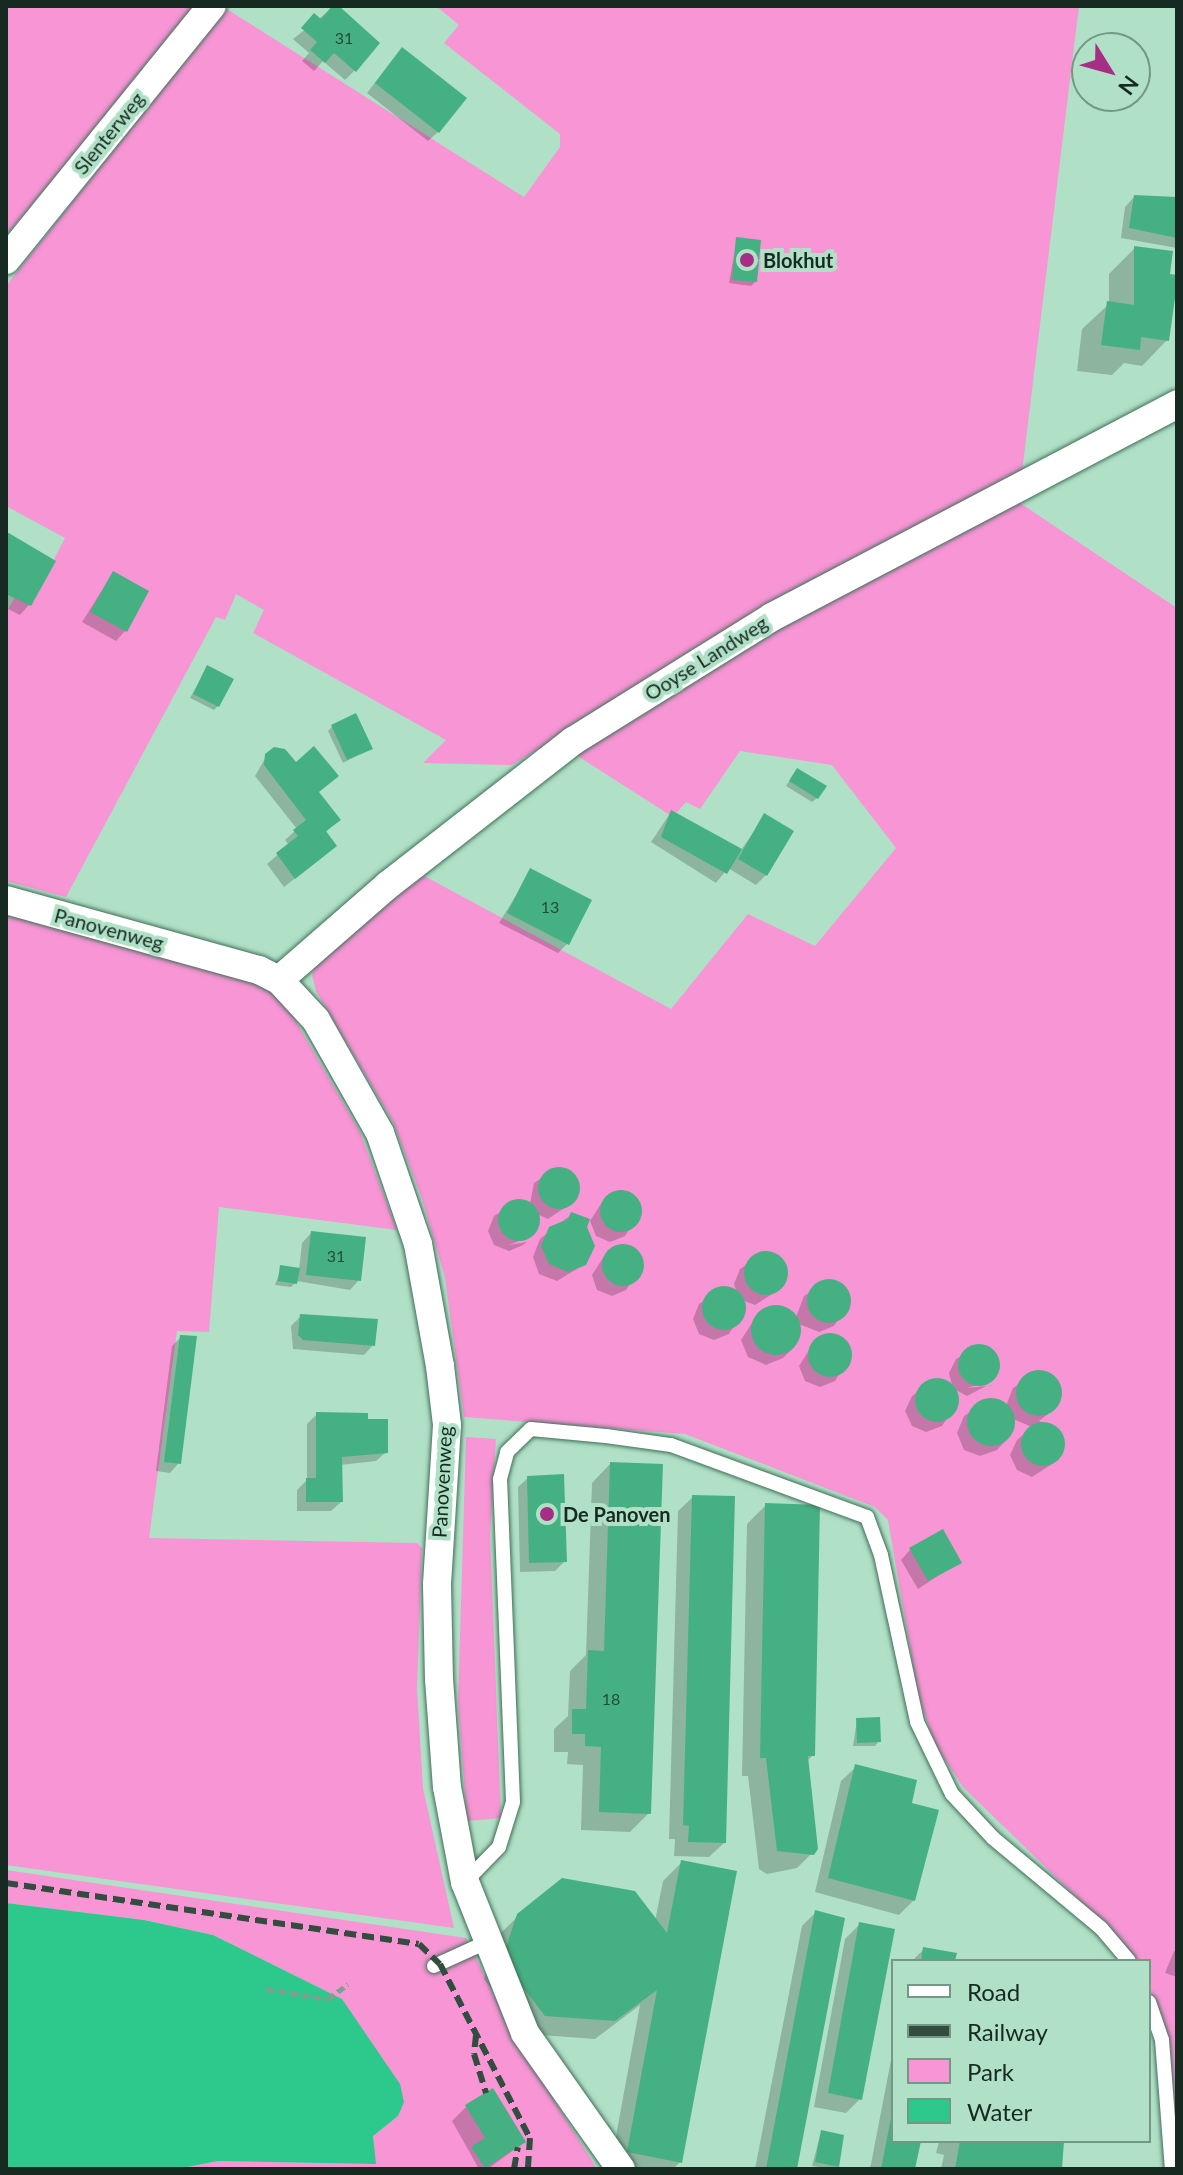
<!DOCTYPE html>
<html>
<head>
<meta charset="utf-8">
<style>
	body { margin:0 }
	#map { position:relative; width:1183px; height:2175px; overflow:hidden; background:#b0e1c7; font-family:Lato,sans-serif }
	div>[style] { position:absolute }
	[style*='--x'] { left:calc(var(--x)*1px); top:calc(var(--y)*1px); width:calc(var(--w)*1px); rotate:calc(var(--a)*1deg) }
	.green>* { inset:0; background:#f795d5 }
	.water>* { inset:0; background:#2cc88c }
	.shadow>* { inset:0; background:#0003 }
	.building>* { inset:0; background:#45b182 }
	.round { border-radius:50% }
	.path>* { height:5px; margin-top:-2.5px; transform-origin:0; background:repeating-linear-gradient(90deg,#7ba28e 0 8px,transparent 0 12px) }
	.roads { filter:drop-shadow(0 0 2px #416e58) drop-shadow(0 0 2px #416e58) }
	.service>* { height:14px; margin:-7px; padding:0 7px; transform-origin:7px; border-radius:7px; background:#fff }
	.minor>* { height:28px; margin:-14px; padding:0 14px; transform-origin:14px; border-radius:14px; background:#fff }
	.rail>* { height:6px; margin-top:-3px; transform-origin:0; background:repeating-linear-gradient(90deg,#334c40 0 12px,transparent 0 18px) }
	.dots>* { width:22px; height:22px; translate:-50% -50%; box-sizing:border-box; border:4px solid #b0e1c7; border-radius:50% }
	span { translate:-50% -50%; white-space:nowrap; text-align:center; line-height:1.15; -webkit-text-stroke:8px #b0e1c7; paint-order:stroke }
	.number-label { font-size:16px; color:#224c39 }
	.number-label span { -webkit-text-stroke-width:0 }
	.street-label { font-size:20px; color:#172a21 }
	.poi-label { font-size:20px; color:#172a21; font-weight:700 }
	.left { translate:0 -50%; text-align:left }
	.frame { position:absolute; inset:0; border:8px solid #172a21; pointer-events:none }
	.legend { position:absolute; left:891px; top:1959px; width:260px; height:184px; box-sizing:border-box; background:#b0e1c7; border:2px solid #739885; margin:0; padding:10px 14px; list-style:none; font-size:24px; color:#172a21 }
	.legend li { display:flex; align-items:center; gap:16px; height:40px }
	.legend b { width:40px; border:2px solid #739885 }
	.north { position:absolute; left:1071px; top:32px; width:80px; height:80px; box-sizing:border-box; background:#b0e1c7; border:2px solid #739885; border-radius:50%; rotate:127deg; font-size:22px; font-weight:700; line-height:32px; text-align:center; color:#172a21 }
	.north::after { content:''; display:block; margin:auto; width:28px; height:36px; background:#a62e85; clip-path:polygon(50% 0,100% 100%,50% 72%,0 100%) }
</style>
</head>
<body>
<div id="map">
	<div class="green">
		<div style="clip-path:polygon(6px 6px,197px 6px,6px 236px)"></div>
		<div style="clip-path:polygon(436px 6px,1079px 6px,1022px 472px,775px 604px,512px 765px,423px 763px,446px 740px,253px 633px,264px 610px,236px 594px,225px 620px,216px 617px,66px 897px,6px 881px,6px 613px,18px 592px,33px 600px,65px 538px,6px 506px,6px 286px,225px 8px,524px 197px,560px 147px,560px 134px,444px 43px,459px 25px)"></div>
		<div style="clip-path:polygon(1011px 497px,1177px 608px,1177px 2137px,1169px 2044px,1149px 1990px,1149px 1961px,1132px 1961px,1102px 1922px,963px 1787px,934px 1743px,918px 1694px,888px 1520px,875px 1507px,685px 1434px,464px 1417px,445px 1278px,422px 1199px,393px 1122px,316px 991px,312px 975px,319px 955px,415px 871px,671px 1009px,748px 914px,815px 946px,896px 848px,832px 765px,740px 751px,700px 809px,686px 802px,673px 817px,573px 753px,766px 626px)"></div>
		<div style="clip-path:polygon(6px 912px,242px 975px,275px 995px,294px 1018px,360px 1132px,397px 1230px,219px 1207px,209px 1332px,177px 1331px,149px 1538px,417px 1543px,422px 1548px,417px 1688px,423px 1788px,454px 1928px,6px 1865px)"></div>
		<div style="clip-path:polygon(466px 1437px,496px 1439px,490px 1534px,501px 1818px,467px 1821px,458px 1702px)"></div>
		<div style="clip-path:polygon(6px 1870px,466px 1938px,513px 2034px,597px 2169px,177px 2169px,218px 2161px,375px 2164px,373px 2136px,398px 2116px,342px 1999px,213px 1935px,144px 1920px,6px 1903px)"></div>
	</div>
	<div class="water">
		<div style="clip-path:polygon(6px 1903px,144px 1920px,213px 1935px,342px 1999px,400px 2084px,404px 2102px,398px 2116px,373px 2136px,376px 2164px,218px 2161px,177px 2169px,6px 2169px)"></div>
	</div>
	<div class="shadow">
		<div style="clip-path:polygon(335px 6px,355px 70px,345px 80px,323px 61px,314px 71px,302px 61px,309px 53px,293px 39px)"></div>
		<div style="clip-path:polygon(393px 59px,438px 132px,428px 141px,367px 93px)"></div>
		<div style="clip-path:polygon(1134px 197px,1177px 201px,1177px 248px,1121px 238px,1125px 207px)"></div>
		<div style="clip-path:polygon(737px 239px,755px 282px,751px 286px,729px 283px)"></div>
		<div style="clip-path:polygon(1135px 248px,1168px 275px,1167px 340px,1142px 366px,1124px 363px,1112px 375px,1077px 371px,1082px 329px,1109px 304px,1109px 274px)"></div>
		<div style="clip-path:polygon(7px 534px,29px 605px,20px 615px,6px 608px)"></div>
		<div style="clip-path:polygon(113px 573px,125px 631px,116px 641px,82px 622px)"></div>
		<div style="clip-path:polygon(207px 668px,218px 706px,214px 710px,190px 698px)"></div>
		<div style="clip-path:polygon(332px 727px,370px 748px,343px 763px,328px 731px)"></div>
		<div style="clip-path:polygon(267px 755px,296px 765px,338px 820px,325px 833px,325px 855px,284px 887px,267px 864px,289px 845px,285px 840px,297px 829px,255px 776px)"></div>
		<div style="clip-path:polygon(793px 775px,817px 798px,812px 802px,786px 786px)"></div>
		<div style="clip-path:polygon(671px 812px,741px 850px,765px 816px,766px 875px,756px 885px,728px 868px,716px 883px,651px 842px)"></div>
		<div style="clip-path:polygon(531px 871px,567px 944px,558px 953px,499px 923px)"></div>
		<div style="clip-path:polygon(559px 1167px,573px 1173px,579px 1188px,573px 1202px,548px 1219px,537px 1214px,534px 1235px,509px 1245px,527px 1242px,523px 1245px,509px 1251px,494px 1245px,488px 1231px,494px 1216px,520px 1200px,530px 1204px,534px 1183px)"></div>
		<div style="clip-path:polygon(621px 1190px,635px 1196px,641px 1211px,625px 1236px,610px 1242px,596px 1236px,590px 1221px,606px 1196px)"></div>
		<div style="clip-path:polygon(572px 1214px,585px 1264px,557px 1281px,539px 1274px,533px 1257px,540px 1239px)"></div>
		<div style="clip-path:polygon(311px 1233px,359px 1280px,350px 1290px,297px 1281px,291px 1287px,275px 1285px,281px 1268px,299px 1270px,302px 1243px)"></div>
		<div style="clip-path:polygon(623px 1244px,637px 1250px,643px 1265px,626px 1290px,612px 1296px,597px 1290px,592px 1275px,608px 1250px)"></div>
		<div style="clip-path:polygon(766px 1252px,780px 1259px,787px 1273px,780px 1289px,755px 1305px,742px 1300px,745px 1308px,729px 1334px,714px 1340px,699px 1334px,693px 1319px,699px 1304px,724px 1287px,737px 1293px,734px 1284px,740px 1269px)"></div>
		<div style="clip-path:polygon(829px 1280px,844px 1286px,850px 1301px,834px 1326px,819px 1332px,799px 1324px,794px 1347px,783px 1358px,766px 1365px,748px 1357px,741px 1340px,759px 1312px,777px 1305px,796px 1317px,804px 1296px)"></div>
		<div style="clip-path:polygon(301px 1316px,373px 1345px,364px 1355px,293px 1349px,291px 1326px)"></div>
		<div style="clip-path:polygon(831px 1334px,845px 1340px,851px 1355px,835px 1381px,820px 1387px,805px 1381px,799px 1366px,815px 1341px)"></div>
		<div style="clip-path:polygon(181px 1337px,179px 1463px,170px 1473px,156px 1471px,172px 1346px)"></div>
		<div style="clip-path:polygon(982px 1345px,995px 1352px,1000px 1367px,992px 1381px,967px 1388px,986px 1386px,967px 1396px,954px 1389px,959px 1400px,942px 1426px,926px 1432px,912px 1426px,905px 1411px,912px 1396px,937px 1379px,952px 1385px,949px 1373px,956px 1359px)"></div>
		<div style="clip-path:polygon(1039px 1371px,1055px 1378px,1061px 1393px,1054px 1409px,1039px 1421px,1058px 1429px,1064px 1444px,1058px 1460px,1032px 1477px,1017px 1470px,1010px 1455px,1017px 1440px,1032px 1427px,1013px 1419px,1007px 1439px,997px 1450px,980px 1456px,964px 1450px,957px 1433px,964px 1416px,991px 1399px,1006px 1406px,1013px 1388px)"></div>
		<div style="clip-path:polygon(317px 1414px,365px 1421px,386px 1452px,376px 1461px,340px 1465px,341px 1502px,331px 1511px,297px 1511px,297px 1490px,307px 1480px,307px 1424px)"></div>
		<div style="clip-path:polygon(610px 1464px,649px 1813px,630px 1832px,581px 1830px,583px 1765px,567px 1764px,568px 1752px,554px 1752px,554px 1729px,568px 1716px,570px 1671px,586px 1655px,592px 1483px)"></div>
		<div style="clip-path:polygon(528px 1478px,565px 1561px,555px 1571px,520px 1572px,518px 1487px)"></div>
		<div style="clip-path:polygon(693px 1497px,724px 1843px,709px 1857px,674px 1856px,675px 1839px,669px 1839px,678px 1511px)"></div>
		<div style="clip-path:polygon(766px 1505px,813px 1755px,806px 1762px,816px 1849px,797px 1868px,767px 1874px,759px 1869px,748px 1776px,742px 1776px,747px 1524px)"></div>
		<div style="clip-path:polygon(910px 1550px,959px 1562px,918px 1589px,901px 1560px)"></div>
		<div style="clip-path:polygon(857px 1720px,879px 1741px,875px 1746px,853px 1746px)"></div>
		<div style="clip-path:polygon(856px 1767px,909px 1804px,914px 1900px,899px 1915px,815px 1892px,841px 1781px)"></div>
		<div style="clip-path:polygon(682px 1862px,680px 2162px,673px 2169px,610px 2169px,640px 2005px,595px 2039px,527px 2034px,484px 1979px,499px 1935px,518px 1916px,655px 1921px,663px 1881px)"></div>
		<div style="clip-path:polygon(816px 1912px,795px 2169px,755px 2169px,802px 1926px)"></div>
		<div style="clip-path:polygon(860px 1924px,860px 2099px,846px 2113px,814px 2107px,845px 1939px)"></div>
		<div style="clip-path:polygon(924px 1949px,953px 1961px,912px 1961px)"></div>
		<div style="clip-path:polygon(1174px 1951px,1177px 1952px,1177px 1977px,1165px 1973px)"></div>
		<div style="clip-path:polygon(893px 2050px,893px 2141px,917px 2141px,912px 2169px,870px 2169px)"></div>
		<div style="clip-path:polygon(466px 2107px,524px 2142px,488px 2169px,479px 2169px,452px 2121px)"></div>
		<div style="clip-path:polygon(821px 2132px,837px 2166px,834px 2169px,812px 2166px)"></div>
		<div style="clip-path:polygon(939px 2141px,1062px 2141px,1058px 2169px,941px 2169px,944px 2155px,936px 2153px)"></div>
	</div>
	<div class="building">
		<div style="clip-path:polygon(332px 6px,339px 6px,380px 43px,356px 72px,334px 53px,325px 63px,310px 50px,317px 42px,301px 28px,314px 13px,321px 19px)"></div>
		<div style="clip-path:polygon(402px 47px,467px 98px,439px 133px,375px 83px)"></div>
		<div style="clip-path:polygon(1134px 195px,1177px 197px,1177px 238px,1129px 228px)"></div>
		<div style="clip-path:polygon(736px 237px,761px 240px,757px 282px,732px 280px)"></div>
		<div style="clip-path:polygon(1134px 246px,1173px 251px,1170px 274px,1177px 275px,1177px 284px,1169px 341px,1141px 337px,1140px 350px,1101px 345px,1107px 301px,1134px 305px)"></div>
		<div style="clip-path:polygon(7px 532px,56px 561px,31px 606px,6px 594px)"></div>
		<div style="clip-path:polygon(113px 571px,149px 591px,127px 632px,90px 612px)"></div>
		<div style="clip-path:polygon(207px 665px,234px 679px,219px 707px,193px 694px)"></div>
		<div style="clip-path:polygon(356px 713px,373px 749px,347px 760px,331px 725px)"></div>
		<div style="clip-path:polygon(314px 746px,339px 776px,319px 792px,341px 820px,326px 831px,337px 846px,295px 879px,276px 853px,298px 836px,293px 830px,306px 820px,264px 765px,265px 754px,274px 747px,285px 749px,296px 762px)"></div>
		<div style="clip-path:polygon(797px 768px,827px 786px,818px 799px,789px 781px)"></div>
		<div style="clip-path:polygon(671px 810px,742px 849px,727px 874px,661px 837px)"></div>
		<div style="clip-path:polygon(764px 813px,794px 831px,767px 876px,738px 859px)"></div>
		<div style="clip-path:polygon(530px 868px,592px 900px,569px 945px,507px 913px)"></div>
		<div class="round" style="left:538px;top:1167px;width:42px;height:42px"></div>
		<div class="round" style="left:600px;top:1190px;width:42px;height:42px"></div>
		<div class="round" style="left:498px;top:1199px;width:42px;height:42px"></div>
		<div style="clip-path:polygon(571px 1212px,590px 1219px,587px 1227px,595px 1246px,586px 1265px,568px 1272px,549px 1264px,541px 1246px,549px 1227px,568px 1219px)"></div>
		<div style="clip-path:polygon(311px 1231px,366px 1237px,361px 1281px,306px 1275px)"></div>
		<div class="round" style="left:602px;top:1244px;width:42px;height:42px"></div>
		<div class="round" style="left:744px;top:1251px;width:44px;height:44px"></div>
		<div style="clip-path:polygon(280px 1265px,300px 1268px,297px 1284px,278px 1281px)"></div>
		<div class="round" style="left:807px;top:1279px;width:44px;height:44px"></div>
		<div class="round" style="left:702px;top:1286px;width:44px;height:44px"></div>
		<div class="round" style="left:751px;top:1305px;width:50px;height:50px"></div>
		<div style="clip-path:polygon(300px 1314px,378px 1319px,375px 1346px,303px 1340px,298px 1335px)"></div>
		<div class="round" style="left:808px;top:1333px;width:44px;height:44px"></div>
		<div style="clip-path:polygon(180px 1335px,197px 1336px,181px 1464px,164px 1462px)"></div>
		<div class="round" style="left:958px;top:1344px;width:42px;height:42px"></div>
		<div class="round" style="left:1016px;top:1370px;width:46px;height:46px"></div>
		<div class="round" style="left:915px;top:1378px;width:44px;height:44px"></div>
		<div class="round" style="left:967px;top:1398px;width:48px;height:48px"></div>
		<div style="clip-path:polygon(316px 1412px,368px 1413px,368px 1419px,388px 1419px,388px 1453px,342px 1457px,343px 1502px,306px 1502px,306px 1478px,316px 1478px)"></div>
		<div class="round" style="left:1021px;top:1422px;width:44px;height:44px"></div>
		<div style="clip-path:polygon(610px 1462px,663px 1464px,651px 1814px,599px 1812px,601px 1747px,585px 1746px,585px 1734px,572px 1734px,572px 1709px,586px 1709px,588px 1650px,604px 1651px)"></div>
		<div style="clip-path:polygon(564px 1474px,567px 1562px,529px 1563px,527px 1476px)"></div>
		<div style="clip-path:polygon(692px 1495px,735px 1496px,726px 1843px,688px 1842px,689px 1826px,683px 1825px)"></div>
		<div style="clip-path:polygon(765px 1503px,820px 1505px,815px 1756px,808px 1756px,818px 1849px,814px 1855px,777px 1851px,766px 1758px,760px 1758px)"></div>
		<div style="clip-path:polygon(943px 1529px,962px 1563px,928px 1581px,909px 1548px)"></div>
		<div style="clip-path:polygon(880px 1717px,881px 1742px,857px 1743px,856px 1718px)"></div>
		<div style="clip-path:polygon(855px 1764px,917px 1780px,912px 1803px,939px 1810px,915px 1901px,828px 1878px)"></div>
		<div style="clip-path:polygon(681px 1860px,737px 1871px,682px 2163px,627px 2152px,657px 1990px,615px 2021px,545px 2016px,502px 1960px,517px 1914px,562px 1878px,635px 1891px,667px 1933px)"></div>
		<div style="clip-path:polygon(815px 1910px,845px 1918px,797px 2169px,766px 2169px)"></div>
		<div style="clip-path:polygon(859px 1922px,895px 1929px,862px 2100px,828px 2093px)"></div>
		<div style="clip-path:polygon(923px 1947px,957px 1953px,955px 1961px,921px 1961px)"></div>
		<div style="clip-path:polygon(493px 2088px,526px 2142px,485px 2168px,471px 2147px,485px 2138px,465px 2105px)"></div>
		<div style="clip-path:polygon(892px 2113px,893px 2141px,921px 2141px,915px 2169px,881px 2169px)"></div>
		<div style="clip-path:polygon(821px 2130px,844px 2135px,839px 2167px,815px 2162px)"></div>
		<div style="clip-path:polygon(960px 2141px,1064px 2141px,1062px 2169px,955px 2169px)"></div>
	</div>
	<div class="path">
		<div style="--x:266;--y:1989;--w:63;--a:9.2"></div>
		<div style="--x:328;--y:1999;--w:25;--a:-37"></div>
	</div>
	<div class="roads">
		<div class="service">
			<div style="--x:465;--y:1882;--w:49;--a:-45.8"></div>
			<div style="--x:499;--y:1847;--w:47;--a:-72.7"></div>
			<div style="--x:513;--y:1802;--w:323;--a:-92.3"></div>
			<div style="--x:500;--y:1479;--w:28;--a:-75"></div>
			<div style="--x:507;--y:1452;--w:33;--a:-44"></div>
			<div style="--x:531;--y:1429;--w:75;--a:5.3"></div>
			<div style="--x:606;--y:1436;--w:66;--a:7.9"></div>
			<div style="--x:671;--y:1445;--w:209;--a:20.2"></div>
			<div style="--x:867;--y:1517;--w:40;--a:69.8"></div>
			<div style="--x:881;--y:1555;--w:171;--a:77.8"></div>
			<div style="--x:917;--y:1722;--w:80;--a:64.1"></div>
			<div style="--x:952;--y:1794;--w:60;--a:47"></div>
			<div style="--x:993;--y:1838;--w:141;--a:39.8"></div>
			<div style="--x:1101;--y:1928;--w:43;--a:49.7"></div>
			<div style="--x:434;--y:1966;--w:58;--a:-24.4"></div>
			<div style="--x:1149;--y:2002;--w:40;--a:71.1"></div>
			<div style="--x:1162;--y:2040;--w:129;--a:85.6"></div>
		</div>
		<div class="minor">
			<div style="--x:6;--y:260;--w:327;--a:-51"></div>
			<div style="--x:6;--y:900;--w:263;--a:15.5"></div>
			<div style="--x:259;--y:970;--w:22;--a:27"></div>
			<div style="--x:279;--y:980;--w:54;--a:47.2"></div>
			<div style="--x:316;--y:1020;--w:130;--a:60.5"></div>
			<div style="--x:380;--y:1133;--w:117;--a:71.1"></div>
			<div style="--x:418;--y:1244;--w:124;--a:79.8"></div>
			<div style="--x:440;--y:1366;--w:59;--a:83.2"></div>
			<div style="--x:447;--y:1425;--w:160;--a:93.6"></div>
			<div style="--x:437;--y:1585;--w:94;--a:88.8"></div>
			<div style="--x:439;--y:1679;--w:108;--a:85.8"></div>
			<div style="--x:447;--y:1787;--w:97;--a:79.3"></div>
			<div style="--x:465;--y:1882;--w:162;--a:68.3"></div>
			<div style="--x:525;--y:2033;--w:166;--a:54.8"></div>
			<div style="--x:279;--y:980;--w:145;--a:-41.1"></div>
			<div style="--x:388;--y:885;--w:234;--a:-37.9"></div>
			<div style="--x:573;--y:741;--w:234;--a:-31.9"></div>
			<div style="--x:772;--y:617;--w:458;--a:-27.7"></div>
		</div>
	</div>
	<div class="rail">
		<div style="--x:6;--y:1883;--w:417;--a:8.4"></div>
		<div style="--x:419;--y:1944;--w:29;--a:44"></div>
		<div style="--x:440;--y:1964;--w:196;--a:62.7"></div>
		<div style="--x:530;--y:2138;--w:31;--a:94"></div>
		<div style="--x:476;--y:2035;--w:19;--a:96"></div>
		<div style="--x:474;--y:2054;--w:41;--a:72.9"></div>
		<div style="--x:514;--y:2169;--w:22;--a:-80"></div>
	</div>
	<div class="dots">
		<div style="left:747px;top:260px;background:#a62e85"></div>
		<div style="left:547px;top:1514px;background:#a62e85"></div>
	</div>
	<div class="number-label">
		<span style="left:344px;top:38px">31</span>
		<span style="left:550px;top:907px">13</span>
		<span style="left:336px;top:1256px">31</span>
		<span style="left:611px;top:1699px">18</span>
	</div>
	<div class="street-label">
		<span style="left:109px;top:133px;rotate:-51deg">Slenterweg</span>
		<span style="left:706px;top:658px;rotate:-32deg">Ooyse Landweg</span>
		<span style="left:109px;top:929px;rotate:15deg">Panovenweg</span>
		<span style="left:442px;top:1482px;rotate:-87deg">Panovenweg</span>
	</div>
	<div class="poi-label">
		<span class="left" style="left:763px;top:260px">Blokhut</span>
		<span class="left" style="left:563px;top:1514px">De Panoven</span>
	</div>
	<div class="frame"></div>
	<ul class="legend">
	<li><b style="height:10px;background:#fff"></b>Road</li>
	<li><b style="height:10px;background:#334c40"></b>Railway</li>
	<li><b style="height:22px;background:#f795d5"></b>Park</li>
	<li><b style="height:22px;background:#2cc88c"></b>Water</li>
	</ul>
	<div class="north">N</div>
</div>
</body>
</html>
